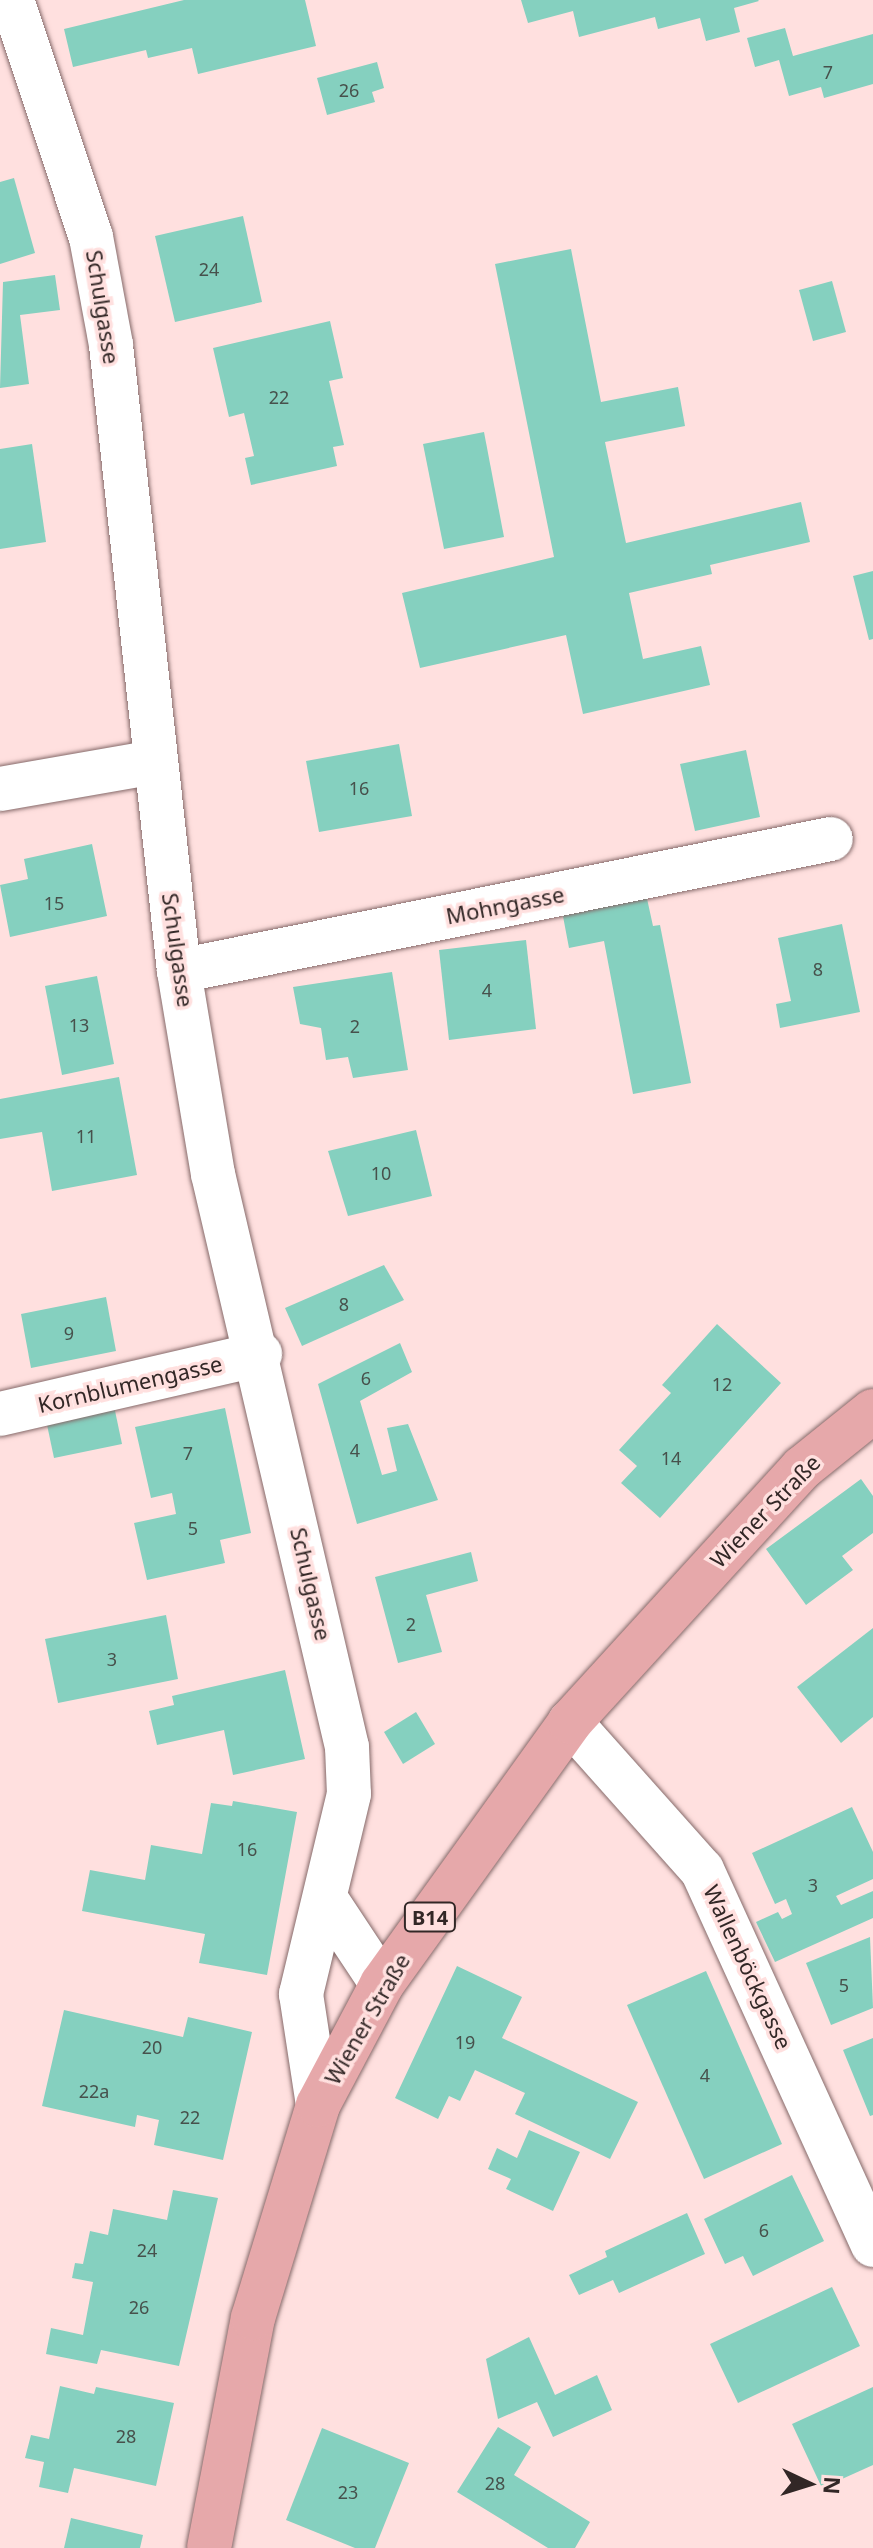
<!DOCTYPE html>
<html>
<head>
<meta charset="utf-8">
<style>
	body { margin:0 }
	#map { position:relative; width:873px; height:2548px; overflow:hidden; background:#ffe0df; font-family:"Noto Sans",sans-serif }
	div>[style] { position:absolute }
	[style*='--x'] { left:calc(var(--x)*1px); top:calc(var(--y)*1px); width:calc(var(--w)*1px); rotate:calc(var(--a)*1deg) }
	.building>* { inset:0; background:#85d0bf }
	.roads { filter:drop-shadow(0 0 2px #866a6a) drop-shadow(0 0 2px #866a6a) }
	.street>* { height:44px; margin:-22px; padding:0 22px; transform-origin:22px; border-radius:22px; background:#fff }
	.primary>* { height:44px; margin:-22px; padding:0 22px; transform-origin:22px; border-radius:22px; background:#e6a8aa }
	span { translate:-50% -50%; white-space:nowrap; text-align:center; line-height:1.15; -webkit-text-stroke:7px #ffe0df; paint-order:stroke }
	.number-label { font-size:18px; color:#47514c }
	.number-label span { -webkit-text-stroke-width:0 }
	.shield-label span { padding:2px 6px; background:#ffe0df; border:2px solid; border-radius:6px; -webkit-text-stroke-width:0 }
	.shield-label { font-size:20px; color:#322726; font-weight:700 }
	.street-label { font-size:22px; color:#322726 }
	.north { position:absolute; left:769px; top:2444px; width:80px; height:80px; -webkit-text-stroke:6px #ffe0df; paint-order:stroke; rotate:94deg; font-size:22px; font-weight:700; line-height:32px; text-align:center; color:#322726 }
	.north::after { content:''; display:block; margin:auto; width:28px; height:36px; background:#322726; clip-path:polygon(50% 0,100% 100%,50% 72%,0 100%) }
</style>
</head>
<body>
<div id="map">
	<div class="building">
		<div style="clip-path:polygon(184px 0,305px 0,316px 46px,198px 74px,192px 48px,148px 58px,146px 50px,73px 67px,64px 29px)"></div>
		<div style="clip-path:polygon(521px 0,758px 0,759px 1px,734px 8px,740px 32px,706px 41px,700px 18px,658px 29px,655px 17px,579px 37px,573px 11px,528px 23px)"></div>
		<div style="clip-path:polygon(785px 28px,793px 56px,873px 34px,873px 84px,824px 98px,821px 87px,789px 96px,779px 60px,755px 67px,747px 38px)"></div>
		<div style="clip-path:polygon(377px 62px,384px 88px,372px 92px,375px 102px,327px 115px,317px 78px)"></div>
		<div style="clip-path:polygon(14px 178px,35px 253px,0 264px,0 182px)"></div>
		<div style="clip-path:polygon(243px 216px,262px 302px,175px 322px,155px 236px)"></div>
		<div style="clip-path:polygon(571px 249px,601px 402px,678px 387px,685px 426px,605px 442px,626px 543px,801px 502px,810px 542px,710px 565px,712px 574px,629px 593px,643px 659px,701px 646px,710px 685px,583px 714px,566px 635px,420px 668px,402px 593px,554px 557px,495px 264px)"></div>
		<div style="clip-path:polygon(55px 275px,60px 310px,20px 315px,29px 384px,0 388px,3px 282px)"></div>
		<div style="clip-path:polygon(832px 281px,846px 332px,813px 341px,799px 290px)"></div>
		<div style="clip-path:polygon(330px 321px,343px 378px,329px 381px,344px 445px,333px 447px,337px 466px,251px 485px,245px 458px,254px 456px,244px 413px,229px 417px,213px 348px)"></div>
		<div style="clip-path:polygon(484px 432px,504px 537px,444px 549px,423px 444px)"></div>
		<div style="clip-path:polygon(32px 444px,46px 542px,0 549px,0 449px)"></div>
		<div style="clip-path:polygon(873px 571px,873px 639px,869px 640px,853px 576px)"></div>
		<div style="clip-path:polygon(399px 744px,412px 816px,319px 832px,306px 761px)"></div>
		<div style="clip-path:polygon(746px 750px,760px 817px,695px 831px,680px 764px)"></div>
		<div style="clip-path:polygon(92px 844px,107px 916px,10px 937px,0 885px,28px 879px,24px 859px)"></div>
		<div style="clip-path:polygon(646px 894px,653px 926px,660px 925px,691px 1083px,633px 1094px,604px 941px,569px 948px,562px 911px)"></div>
		<div style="clip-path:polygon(842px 924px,860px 1012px,780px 1028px,776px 1004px,791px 1001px,778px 938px)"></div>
		<div style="clip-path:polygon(526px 940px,536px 1029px,449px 1040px,439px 950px)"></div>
		<div style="clip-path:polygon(392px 972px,408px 1070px,353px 1078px,348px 1057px,326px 1060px,321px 1028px,300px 1024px,293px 987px)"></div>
		<div style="clip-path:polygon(97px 976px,114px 1064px,62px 1075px,45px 986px)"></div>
		<div style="clip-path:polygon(119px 1077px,137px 1175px,52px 1191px,42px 1132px,0 1139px,0 1099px)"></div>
		<div style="clip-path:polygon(416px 1130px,432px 1196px,348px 1216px,328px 1151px)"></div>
		<div style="clip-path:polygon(384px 1265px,404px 1300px,302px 1346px,285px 1308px)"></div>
		<div style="clip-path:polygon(106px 1297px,116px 1351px,31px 1368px,21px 1314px)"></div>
		<div style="clip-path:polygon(717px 1324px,781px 1383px,660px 1518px,621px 1483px,637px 1466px,619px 1450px,671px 1393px,662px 1385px)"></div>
		<div style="clip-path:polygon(400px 1343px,412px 1372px,360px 1401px,382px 1475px,397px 1471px,387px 1428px,408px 1424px,438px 1500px,357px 1524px,318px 1384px)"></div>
		<div style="clip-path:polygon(114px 1406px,122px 1444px,54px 1458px,46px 1420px)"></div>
		<div style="clip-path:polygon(225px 1408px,251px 1533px,220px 1540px,225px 1563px,147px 1580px,134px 1523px,176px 1514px,172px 1493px,151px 1498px,135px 1427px)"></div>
		<div style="clip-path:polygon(861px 1479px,873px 1496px,873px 1533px,842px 1556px,853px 1570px,806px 1605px,766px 1549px)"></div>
		<div style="clip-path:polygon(471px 1552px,478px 1581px,426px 1595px,442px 1652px,398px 1663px,375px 1577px)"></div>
		<div style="clip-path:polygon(166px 1615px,178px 1679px,58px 1703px,45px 1639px)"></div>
		<div style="clip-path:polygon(873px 1628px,873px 1717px,841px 1743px,797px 1687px)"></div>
		<div style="clip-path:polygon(285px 1670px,305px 1759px,233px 1775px,224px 1730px,157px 1745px,149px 1711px,174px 1705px,172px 1696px)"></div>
		<div style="clip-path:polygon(416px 1712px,435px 1744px,403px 1764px,384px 1732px)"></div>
		<div style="clip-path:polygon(233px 1801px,297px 1812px,267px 1975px,199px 1963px,205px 1934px,82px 1911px,90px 1870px,145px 1880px,151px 1845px,202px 1854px,211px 1803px,232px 1806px)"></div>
		<div style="clip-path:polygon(852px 1807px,873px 1852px,873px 1879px,836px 1896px,841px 1905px,873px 1891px,873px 1918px,775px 1962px,756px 1922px,778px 1912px,782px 1919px,792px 1914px,786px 1899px,775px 1904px,752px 1853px)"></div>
		<div style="clip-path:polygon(870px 1937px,873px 2008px,831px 2025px,806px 1963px)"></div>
		<div style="clip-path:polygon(457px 1966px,522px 1997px,502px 2038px,638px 2102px,610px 2159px,515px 2114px,525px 2093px,475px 2070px,460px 2101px,449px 2096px,438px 2119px,395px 2098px)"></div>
		<div style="clip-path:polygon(706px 1971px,782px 2144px,704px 2179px,627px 2005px)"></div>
		<div style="clip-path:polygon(64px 2010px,183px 2037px,188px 2017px,252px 2032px,223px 2160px,154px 2145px,159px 2120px,137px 2115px,135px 2127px,42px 2106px)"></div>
		<div style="clip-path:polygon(873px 2038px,873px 2115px,870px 2116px,843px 2050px)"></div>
		<div style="clip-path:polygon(529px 2130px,580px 2152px,553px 2211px,506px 2189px,511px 2179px,488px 2169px,497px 2148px,517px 2158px)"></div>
		<div style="clip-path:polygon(792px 2175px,824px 2241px,753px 2276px,743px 2256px,725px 2264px,704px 2219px)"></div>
		<div style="clip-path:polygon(173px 2190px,218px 2198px,179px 2366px,101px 2350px,97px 2364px,46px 2354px,51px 2328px,83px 2335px,93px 2282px,72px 2278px,75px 2263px,83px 2264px,90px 2231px,108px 2235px,113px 2209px,167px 2220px)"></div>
		<div style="clip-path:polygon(687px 2213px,705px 2254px,619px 2293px,613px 2280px,579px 2295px,569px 2275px,607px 2257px,605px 2251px)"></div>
		<div style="clip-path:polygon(832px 2287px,860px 2346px,738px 2403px,710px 2344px)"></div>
		<div style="clip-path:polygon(529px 2337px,555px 2395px,597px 2375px,612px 2410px,553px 2437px,537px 2402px,498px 2419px,486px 2359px)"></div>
		<div style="clip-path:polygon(60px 2386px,94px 2394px,96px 2387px,174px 2403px,156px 2486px,74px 2468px,68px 2493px,39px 2487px,44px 2462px,25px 2458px,31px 2435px,49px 2439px)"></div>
		<div style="clip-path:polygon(873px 2387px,873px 2465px,822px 2488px,792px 2424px)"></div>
		<div style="clip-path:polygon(498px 2427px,531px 2447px,514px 2475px,590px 2522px,575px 2548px,548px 2548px,457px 2492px)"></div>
		<div style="clip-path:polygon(322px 2428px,409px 2463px,375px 2548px,355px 2548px,286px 2520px)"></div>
		<div style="clip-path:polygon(71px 2518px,143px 2535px,140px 2548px,64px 2548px)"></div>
	</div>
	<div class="roads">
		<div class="street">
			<div style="--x:12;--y:0;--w:250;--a:71.6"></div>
			<div style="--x:91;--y:237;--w:110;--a:79.5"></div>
			<div style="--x:111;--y:345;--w:630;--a:83.8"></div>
			<div style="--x:179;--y:971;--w:206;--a:80.5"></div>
			<div style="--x:213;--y:1174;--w:588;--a:76.84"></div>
			<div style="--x:347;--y:1747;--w:47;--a:87.6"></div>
			<div style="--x:349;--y:1794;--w:206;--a:103.5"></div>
			<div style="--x:301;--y:1994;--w:112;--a:81.3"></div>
			<div style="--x:0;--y:789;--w:157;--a:-9.9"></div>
			<div style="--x:179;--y:971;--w:665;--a:-11.45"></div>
			<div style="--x:0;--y:1414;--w:267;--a:-13"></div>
			<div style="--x:570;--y:1722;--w:198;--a:48.3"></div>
			<div style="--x:702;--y:1870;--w:412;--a:65.5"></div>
			<div style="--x:325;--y:1898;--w:103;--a:56.5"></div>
		</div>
		<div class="primary">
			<div style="--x:209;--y:2548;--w:234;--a:-79.2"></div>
			<div style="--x:253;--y:2318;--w:223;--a:-73"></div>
			<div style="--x:318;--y:2105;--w:137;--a:-62.1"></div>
			<div style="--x:382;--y:1984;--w:322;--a:-54.3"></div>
			<div style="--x:570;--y:1722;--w:344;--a:-47.6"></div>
			<div style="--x:802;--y:1468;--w:91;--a:-38.8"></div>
		</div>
	</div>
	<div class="number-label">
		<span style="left:828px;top:72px">7</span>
		<span style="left:349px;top:90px">26</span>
		<span style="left:209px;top:269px">24</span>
		<span style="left:279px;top:397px">22</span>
		<span style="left:359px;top:788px">16</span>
		<span style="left:54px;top:903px">15</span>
		<span style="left:818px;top:969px">8</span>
		<span style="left:487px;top:990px">4</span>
		<span style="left:79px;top:1025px">13</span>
		<span style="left:355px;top:1026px">2</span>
		<span style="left:86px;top:1136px">11</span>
		<span style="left:381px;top:1173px">10</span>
		<span style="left:344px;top:1304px">8</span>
		<span style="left:69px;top:1333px">9</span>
		<span style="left:366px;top:1378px">6</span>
		<span style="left:722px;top:1384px">12</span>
		<span style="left:355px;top:1450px">4</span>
		<span style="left:188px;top:1453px">7</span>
		<span style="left:671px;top:1458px">14</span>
		<span style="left:193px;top:1528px">5</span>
		<span style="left:411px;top:1624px">2</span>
		<span style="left:112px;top:1659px">3</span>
		<span style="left:247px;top:1849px">16</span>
		<span style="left:813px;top:1885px">3</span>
		<span style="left:844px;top:1985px">5</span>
		<span style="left:465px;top:2042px">19</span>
		<span style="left:152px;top:2047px">20</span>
		<span style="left:705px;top:2075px">4</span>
		<span style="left:94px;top:2091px">22a</span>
		<span style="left:190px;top:2117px">22</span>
		<span style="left:764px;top:2230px">6</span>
		<span style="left:147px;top:2250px">24</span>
		<span style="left:139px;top:2307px">26</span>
		<span style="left:126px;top:2436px">28</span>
		<span style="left:495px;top:2483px">28</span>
		<span style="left:348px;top:2492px">23</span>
	</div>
	<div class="shield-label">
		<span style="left:430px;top:1917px">B14</span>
	</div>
	<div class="street-label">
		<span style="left:103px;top:307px;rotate:81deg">Schulgasse</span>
		<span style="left:505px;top:905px;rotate:-11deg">Mohngasse</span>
		<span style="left:178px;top:950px;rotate:82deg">Schulgasse</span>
		<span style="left:130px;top:1384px;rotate:-13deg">Kornblumengasse</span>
		<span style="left:765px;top:1511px;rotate:-46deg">Wiener Straße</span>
		<span style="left:311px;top:1584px;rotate:77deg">Schulgasse</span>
		<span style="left:748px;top:1967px;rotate:65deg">Wallenböckgasse</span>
		<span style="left:367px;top:2019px;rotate:-60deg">Wiener Straße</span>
	</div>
	<div class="north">N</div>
</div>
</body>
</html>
